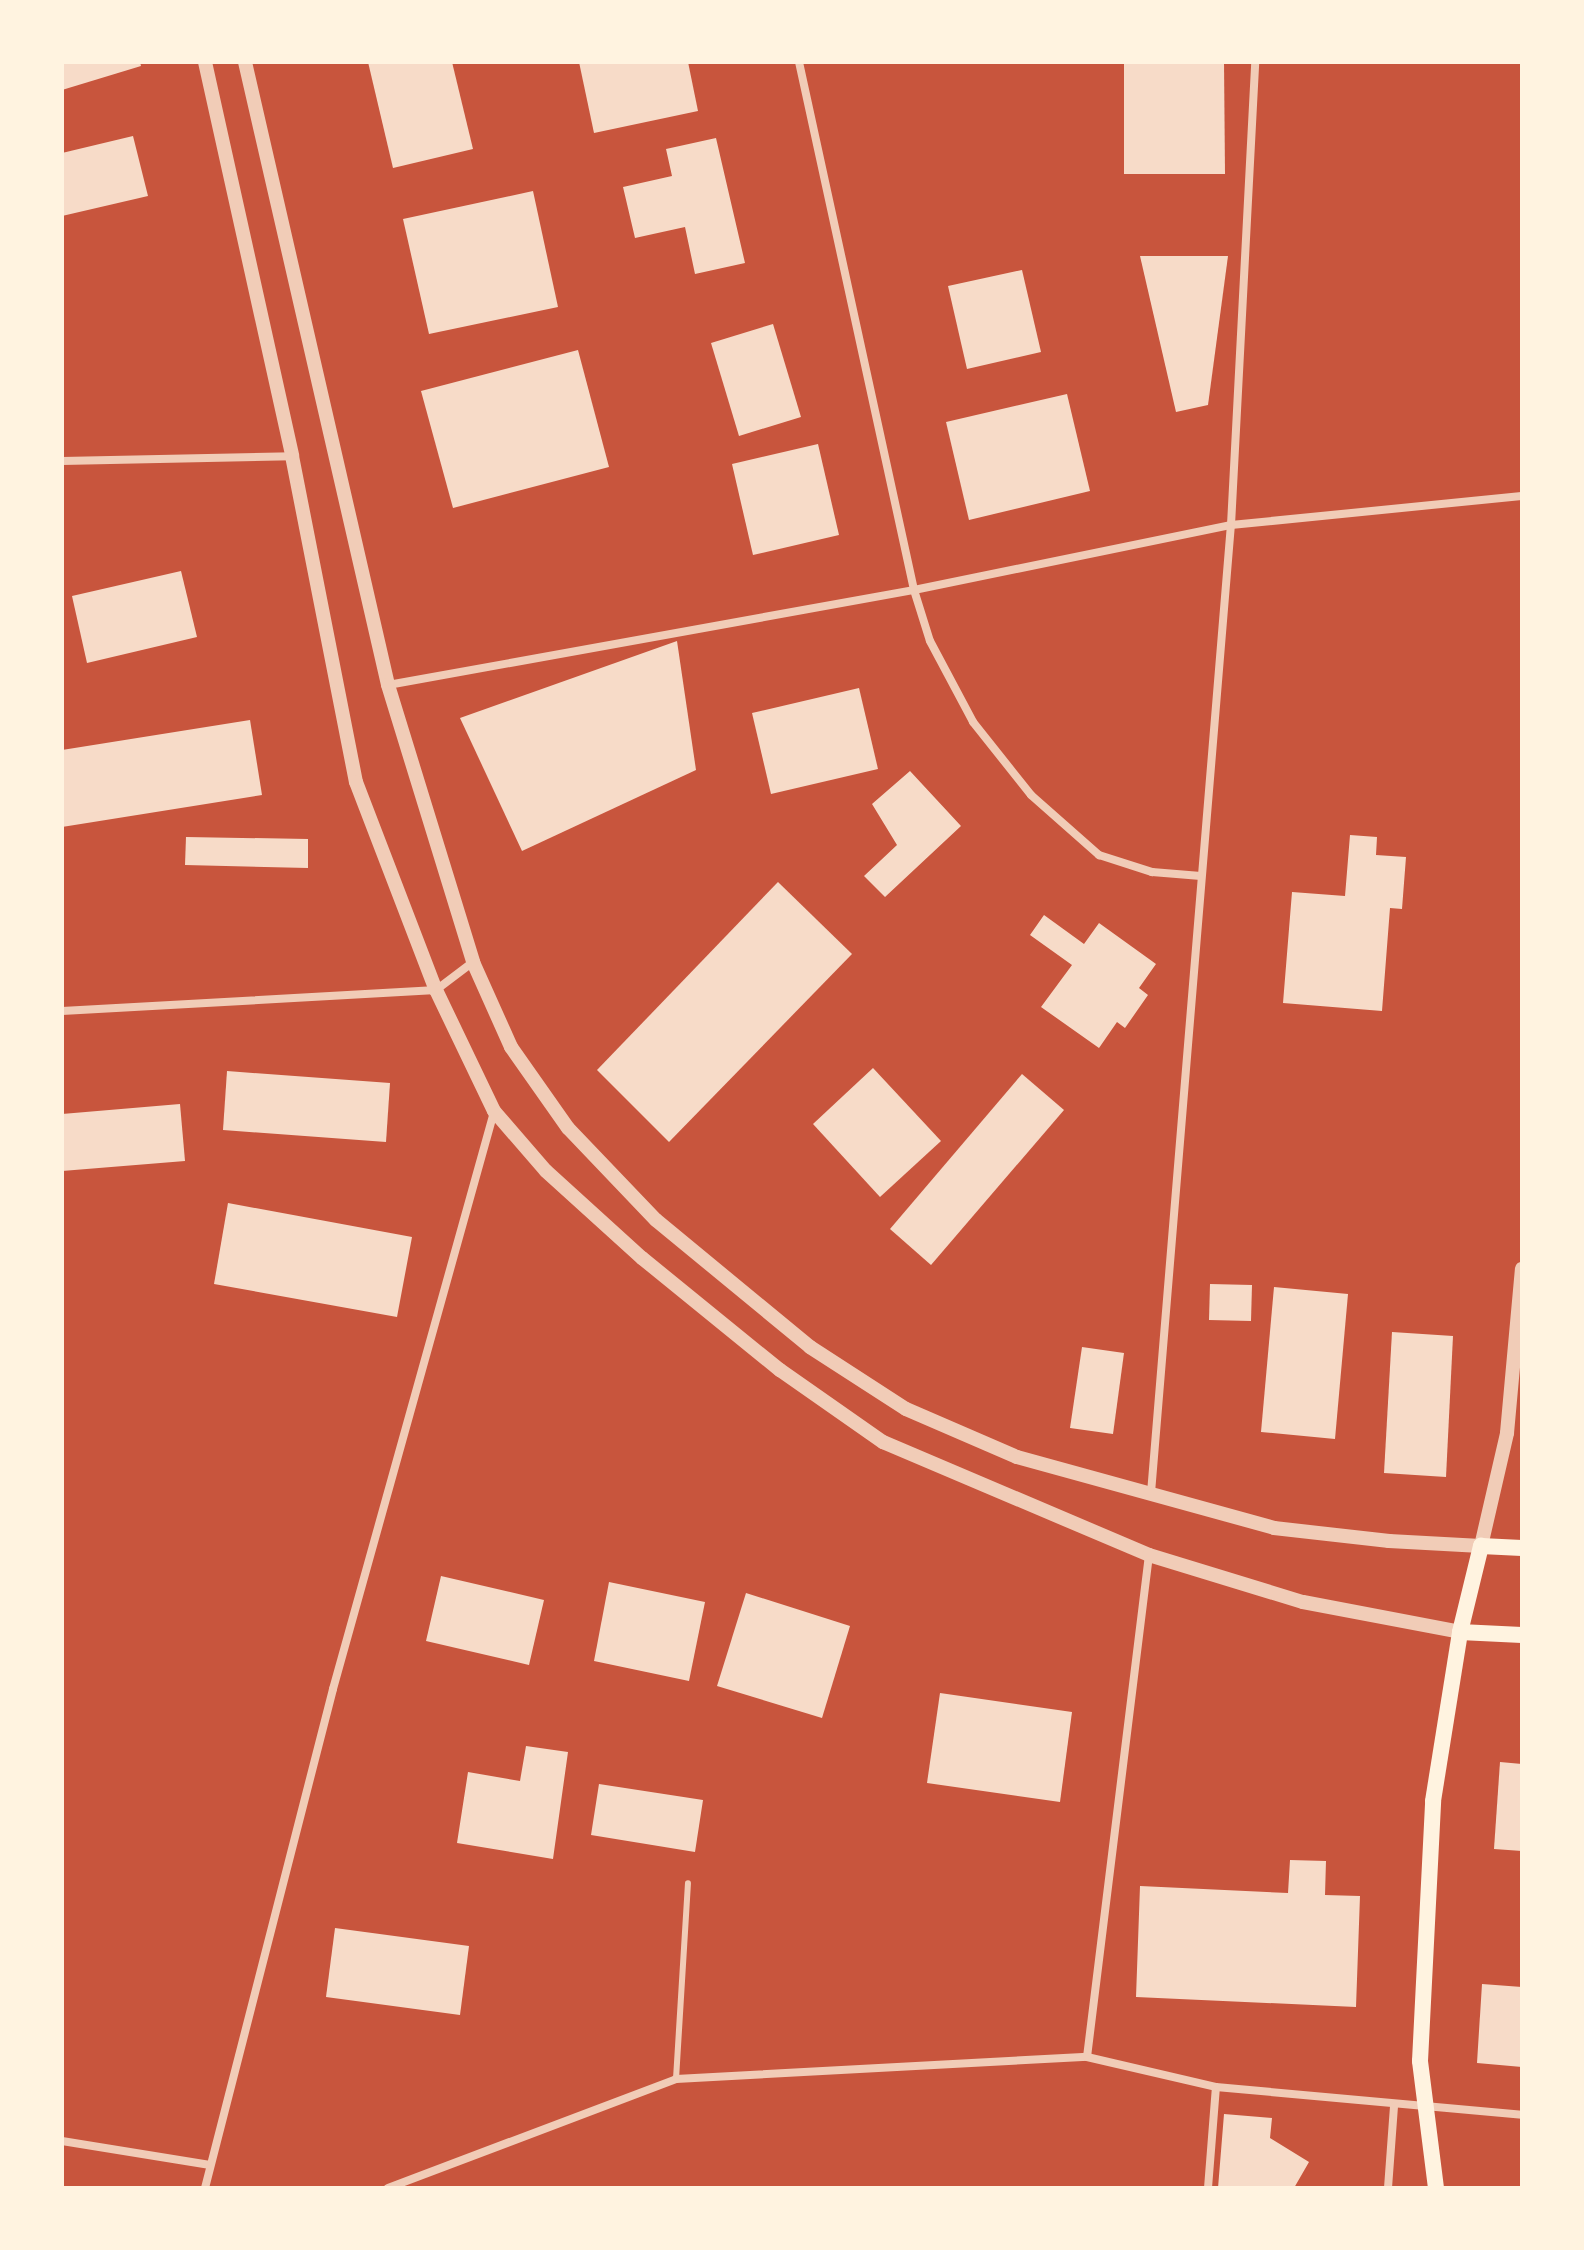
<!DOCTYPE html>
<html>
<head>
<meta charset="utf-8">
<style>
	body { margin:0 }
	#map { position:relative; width:1584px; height:2250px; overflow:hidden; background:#c8553d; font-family:Karla,sans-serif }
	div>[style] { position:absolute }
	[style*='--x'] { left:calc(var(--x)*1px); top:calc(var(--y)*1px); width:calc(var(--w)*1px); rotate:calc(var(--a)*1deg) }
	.building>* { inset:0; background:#f7dbc8 }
	.service>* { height:6px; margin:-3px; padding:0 3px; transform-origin:3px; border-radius:3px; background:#f1ccb7 }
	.minor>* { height:8px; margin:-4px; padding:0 4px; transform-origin:4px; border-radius:4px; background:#f1ccb7 }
	.tertiary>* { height:14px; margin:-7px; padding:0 7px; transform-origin:7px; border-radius:7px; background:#f1ccb7 }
	.secondary>* { height:16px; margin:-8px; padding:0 8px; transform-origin:8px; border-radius:8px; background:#fff3e0 }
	span { translate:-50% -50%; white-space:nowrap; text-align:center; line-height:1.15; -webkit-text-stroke:8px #fff3e0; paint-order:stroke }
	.frame { position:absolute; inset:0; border:64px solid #fff3e0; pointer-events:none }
</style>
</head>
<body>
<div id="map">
	<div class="building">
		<div style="clip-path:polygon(62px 62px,140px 62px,141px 66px,62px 90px)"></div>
		<div style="clip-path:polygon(368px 62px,452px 62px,473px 149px,393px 168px)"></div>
		<div style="clip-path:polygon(579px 62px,688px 62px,698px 111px,594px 133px)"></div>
		<div style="clip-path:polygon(1124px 62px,1224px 62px,1225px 174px,1124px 174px)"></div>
		<div style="clip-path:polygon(133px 136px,148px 196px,62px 216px,62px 153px)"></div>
		<div style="clip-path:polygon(716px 138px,745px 263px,695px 274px,685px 227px,635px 238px,623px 187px,672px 176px,666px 149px)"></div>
		<div style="clip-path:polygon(533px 191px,558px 307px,429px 334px,403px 219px)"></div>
		<div style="clip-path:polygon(1140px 256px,1228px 256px,1208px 405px,1176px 412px)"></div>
		<div style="clip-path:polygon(1022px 270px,1041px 352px,967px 369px,948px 286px)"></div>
		<div style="clip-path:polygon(773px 324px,801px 417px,739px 436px,711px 343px)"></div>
		<div style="clip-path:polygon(578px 350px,609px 467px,453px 508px,421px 391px)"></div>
		<div style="clip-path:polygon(1067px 394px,1090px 491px,969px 520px,946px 422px)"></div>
		<div style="clip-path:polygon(818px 444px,839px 535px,753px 555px,732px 464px)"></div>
		<div style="clip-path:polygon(181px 571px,197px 637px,87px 663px,72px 596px)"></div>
		<div style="clip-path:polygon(677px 641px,696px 770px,522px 851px,460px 718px)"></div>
		<div style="clip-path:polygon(859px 688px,878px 769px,771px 794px,752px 713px)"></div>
		<div style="clip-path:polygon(250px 720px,262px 795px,62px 827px,62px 750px)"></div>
		<div style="clip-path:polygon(910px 771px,961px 826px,885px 897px,864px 876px,897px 845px,872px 804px)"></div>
		<div style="clip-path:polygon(1350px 835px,1377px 837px,1376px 855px,1406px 857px,1402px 909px,1390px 908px,1382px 1011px,1283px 1003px,1292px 892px,1345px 896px)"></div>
		<div style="clip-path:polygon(186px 837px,308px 839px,308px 868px,185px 865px)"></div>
		<div style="clip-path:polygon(778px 882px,852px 954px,669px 1142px,597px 1070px)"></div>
		<div style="clip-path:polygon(1044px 915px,1084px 944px,1099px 923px,1156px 964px,1139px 988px,1148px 995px,1125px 1028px,1117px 1022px,1099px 1048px,1041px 1007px,1072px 965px,1030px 935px)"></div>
		<div style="clip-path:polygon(873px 1068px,941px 1141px,880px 1197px,813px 1124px)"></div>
		<div style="clip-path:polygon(227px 1071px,390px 1083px,386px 1142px,223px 1130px)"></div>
		<div style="clip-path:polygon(1022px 1074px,1064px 1110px,931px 1265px,890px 1229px)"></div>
		<div style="clip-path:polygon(180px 1104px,185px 1161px,62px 1171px,62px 1114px)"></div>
		<div style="clip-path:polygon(228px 1203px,412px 1237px,397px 1317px,214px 1284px)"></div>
		<div style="clip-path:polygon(1210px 1284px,1252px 1285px,1251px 1321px,1209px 1320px)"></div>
		<div style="clip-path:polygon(1274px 1287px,1348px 1294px,1335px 1439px,1261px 1432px)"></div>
		<div style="clip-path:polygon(1392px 1332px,1453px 1336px,1446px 1477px,1384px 1473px)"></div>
		<div style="clip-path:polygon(1082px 1347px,1124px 1353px,1113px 1434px,1070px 1428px)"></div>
		<div style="clip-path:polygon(441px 1576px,544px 1600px,529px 1665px,426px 1641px)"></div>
		<div style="clip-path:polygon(609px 1582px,705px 1602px,689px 1681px,594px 1661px)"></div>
		<div style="clip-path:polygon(746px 1593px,850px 1626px,822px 1718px,717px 1686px)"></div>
		<div style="clip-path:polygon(940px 1693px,1072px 1712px,1060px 1802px,927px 1783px)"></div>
		<div style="clip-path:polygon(526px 1746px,568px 1752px,553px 1859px,457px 1843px,468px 1772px,520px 1781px)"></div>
		<div style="clip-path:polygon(1500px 1762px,1522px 1764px,1522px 1851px,1494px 1849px)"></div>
		<div style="clip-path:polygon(599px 1784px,703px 1800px,695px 1852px,591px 1835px)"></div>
		<div style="clip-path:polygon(1290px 1860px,1326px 1861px,1325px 1895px,1360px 1896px,1356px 2007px,1136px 1997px,1140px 1886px,1288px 1893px)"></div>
		<div style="clip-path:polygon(335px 1928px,469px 1946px,460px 2015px,326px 1997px)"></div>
		<div style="clip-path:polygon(1482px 1984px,1522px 1987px,1522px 2067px,1477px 2063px)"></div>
		<div style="clip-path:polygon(1224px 2114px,1272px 2118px,1270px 2138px,1309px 2162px,1294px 2188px,1218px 2188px)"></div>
	</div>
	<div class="service">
		<div style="--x:676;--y:2079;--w:196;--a:-86.5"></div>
	</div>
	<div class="minor">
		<div style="--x:799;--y:62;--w:540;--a:77.71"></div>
		<div style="--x:914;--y:590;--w:53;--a:72.6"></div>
		<div style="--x:930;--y:641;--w:92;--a:62"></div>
		<div style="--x:973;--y:722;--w:93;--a:51.5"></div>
		<div style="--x:1031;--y:795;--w:91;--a:41.4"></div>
		<div style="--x:1099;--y:855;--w:56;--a:17.8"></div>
		<div style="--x:1152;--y:872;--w:49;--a:4.7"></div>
		<div style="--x:62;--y:461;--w:230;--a:-1.2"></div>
		<div style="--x:388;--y:685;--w:535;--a:-10.24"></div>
		<div style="--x:914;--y:590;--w:324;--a:-11.6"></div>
		<div style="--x:1231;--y:525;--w:292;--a:-5.7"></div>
		<div style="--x:62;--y:1011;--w:375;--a:-3.2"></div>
		<div style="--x:436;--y:990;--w:46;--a:-37.1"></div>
		<div style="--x:1151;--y:1493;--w:971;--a:-85.28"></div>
		<div style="--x:1231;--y:525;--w:464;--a:-87"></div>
		<div style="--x:1087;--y:2057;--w:506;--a:-82.96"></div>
		<div style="--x:62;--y:2141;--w:150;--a:9.2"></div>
		<div style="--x:205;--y:2188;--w:515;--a:-75.61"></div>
		<div style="--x:333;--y:1689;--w:599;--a:-74.41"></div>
		<div style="--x:388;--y:2188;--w:308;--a:-20.7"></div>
		<div style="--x:676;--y:2079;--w:412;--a:-3.1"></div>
		<div style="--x:1087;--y:2057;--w:132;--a:13.1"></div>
		<div style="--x:1216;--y:2087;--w:307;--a:5.2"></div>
		<div style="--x:1208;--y:2188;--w:101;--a:-85.5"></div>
		<div style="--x:1388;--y:2188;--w:82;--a:-85.8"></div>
	</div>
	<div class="tertiary">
		<div style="--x:205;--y:62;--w:403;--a:77.5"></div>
		<div style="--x:292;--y:456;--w:332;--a:78.9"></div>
		<div style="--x:356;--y:782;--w:223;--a:69"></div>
		<div style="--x:436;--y:990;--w:134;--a:64.4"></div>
		<div style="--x:494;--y:1111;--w:79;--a:49.1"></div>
		<div style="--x:546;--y:1171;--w:130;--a:42.2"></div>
		<div style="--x:642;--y:1258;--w:178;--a:39.1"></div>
		<div style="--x:780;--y:1370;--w:126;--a:35"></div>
		<div style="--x:883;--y:1442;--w:289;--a:23"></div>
		<div style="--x:1149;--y:1555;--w:161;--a:17"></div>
		<div style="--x:1303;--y:1602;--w:160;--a:10.8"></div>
		<div style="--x:245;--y:62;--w:639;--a:77.07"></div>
		<div style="--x:388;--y:685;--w:290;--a:72.9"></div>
		<div style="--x:473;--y:962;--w:93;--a:65.9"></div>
		<div style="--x:511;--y:1047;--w:99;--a:54.9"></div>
		<div style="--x:568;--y:1128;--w:127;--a:46.3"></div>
		<div style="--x:656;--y:1220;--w:200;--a:39.5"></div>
		<div style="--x:810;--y:1347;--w:114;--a:32.9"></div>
		<div style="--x:906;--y:1409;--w:121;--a:23.4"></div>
		<div style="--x:1017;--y:1457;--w:267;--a:15.4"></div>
		<div style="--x:1274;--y:1528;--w:116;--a:6.4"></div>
		<div style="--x:1389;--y:1541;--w:92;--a:3.1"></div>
		<div style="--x:1481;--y:1546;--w:116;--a:-77"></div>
		<div style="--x:1507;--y:1433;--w:165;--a:-84.8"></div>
	</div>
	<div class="secondary">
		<div style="--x:1460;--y:1632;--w:62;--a:2.8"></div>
		<div style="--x:1436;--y:2188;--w:128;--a:-97.2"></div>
		<div style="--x:1420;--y:2061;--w:260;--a:-87.1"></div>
		<div style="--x:1433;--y:1801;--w:171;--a:-80.9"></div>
		<div style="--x:1460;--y:1632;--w:89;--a:-76.3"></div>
		<div style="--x:1481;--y:1546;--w:41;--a:2.8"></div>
	</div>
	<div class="frame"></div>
</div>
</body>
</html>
